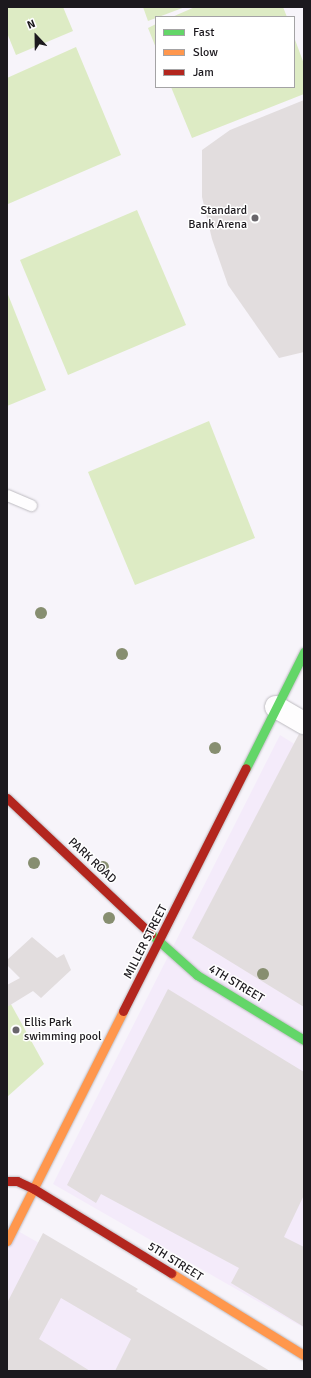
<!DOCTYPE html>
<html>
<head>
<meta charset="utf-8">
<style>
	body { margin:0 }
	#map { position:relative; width:311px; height:1378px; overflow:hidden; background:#f7f4fa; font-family:Signika,sans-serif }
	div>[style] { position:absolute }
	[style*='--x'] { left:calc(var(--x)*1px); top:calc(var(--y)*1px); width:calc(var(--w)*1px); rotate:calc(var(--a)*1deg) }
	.built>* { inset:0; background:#f4ebfa }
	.green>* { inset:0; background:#ddebc4 }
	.building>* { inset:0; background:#e2ddde }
	.roads { filter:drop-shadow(0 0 1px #bdbbc0) drop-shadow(0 0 1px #bdbbc0) }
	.lane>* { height:11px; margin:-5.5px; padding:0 5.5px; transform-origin:5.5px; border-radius:5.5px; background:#fefdfe }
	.street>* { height:22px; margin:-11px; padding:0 11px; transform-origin:11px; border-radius:11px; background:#fefdfe }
	.fast>* { height:9px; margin:-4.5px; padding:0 4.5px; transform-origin:4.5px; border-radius:4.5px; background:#63d668 }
	.slow>* { height:9px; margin:-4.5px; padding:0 4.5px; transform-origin:4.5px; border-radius:4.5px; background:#ff974d }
	.jam>* { height:9px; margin:-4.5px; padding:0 4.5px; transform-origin:4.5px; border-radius:4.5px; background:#b3261e }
	.trees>* { width:12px; height:12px; margin:-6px; border-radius:50%; background:#878e70 }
	.dots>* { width:11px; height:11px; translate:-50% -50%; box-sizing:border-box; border:2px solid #fff; border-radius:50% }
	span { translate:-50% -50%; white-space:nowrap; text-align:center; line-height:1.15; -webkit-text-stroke:3px #fff; paint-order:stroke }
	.poi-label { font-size:12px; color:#1c191e }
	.right { translate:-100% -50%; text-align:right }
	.left { translate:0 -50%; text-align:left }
	.street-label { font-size:12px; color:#1c191e }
	.frame { position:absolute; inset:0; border:8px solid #1c191e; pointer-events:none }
	.legend { position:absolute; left:155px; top:16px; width:140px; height:72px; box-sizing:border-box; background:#fff; border:1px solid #a4a3a5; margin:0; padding:5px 7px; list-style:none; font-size:12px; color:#1c191e }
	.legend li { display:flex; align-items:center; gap:8px; height:20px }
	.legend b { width:20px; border:1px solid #a4a3a5 }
	.north { position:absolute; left:16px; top:16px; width:40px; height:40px; -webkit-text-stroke:3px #fff; paint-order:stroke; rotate:338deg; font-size:11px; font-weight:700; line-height:16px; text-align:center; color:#1c191e }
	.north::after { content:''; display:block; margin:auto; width:14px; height:18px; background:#1c191e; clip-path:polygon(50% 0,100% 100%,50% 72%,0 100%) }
</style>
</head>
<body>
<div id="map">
	<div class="built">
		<div style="clip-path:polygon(280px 735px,304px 750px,304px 1328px,53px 1184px)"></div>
		<div style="clip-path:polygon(7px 1225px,268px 1371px,7px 1371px)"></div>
	</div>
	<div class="green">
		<div style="clip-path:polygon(7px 7px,63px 7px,73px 31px,16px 55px,7px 33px)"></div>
		<div style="clip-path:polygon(143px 7px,185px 7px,148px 21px)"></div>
		<div style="clip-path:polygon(195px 7px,283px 7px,287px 17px,172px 17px)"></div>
		<div style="clip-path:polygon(156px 24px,156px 48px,148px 28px)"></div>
		<div style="clip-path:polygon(294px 37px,304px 64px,304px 94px,192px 138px,171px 87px,294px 87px)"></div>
		<div style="clip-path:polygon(76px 47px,121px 155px,8px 204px,7px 78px)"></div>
		<div style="clip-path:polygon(137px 210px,186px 325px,68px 375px,20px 260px)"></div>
		<div style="clip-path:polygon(7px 292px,46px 390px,7px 406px)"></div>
		<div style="clip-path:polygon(209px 421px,255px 538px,135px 585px,88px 472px)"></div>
		<div style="clip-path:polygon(7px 997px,44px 1064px,7px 1097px)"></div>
	</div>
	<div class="building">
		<div style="clip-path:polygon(304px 100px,304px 352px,279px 358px,228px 285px,212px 239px,202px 197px,202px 150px,230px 130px)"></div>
		<div style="clip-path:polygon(299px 734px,304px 735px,304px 1007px,192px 938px)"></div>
		<div style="clip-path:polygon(32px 937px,57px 958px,64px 954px,71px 970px,41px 998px,33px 991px,7px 1007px,7px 985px,20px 978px,7px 965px,7px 960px)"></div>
		<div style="clip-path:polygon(168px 989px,304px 1072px,304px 1195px,284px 1237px,304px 1247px,304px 1327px,231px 1283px,239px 1268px,101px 1194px,96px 1203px,67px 1185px)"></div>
		<div style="clip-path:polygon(43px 1233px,138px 1289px,136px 1291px,270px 1371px,115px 1371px,131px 1339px,61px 1298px,39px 1339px,90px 1371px,7px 1371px,7px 1303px)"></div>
	</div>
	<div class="roads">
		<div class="lane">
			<div style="--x:7;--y:495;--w:26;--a:23"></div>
		</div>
		<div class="street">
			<div style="--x:276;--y:707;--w:32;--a:30"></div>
		</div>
		<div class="fast">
			<div style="--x:246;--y:768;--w:130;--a:-63.4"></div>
			<div style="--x:151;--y:934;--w:62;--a:41.7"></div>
			<div style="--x:197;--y:975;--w:125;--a:31.3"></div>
		</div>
		<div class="slow">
			<div style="--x:7;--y:1241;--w:258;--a:-63.2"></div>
			<div style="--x:171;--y:1273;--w:156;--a:31.7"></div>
		</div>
		<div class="jam">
			<div style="--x:7;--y:798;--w:198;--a:43.4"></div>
			<div style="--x:123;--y:1011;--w:272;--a:-63.2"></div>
			<div style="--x:7;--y:1181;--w:10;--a:0"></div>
			<div style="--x:17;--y:1181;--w:19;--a:25"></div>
			<div style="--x:34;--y:1189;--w:161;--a:31.5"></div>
		</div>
	</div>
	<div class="trees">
		<div style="left:41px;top:613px"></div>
		<div style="left:122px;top:654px"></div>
		<div style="left:215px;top:748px"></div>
		<div style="left:34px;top:863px"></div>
		<div style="left:103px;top:867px"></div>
		<div style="left:109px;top:918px"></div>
		<div style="left:263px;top:974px"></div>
	</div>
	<div class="dots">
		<div style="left:255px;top:218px;background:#69666b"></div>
		<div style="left:16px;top:1030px;background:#69666b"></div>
	</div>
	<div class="poi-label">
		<span class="right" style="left:247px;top:218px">Standard<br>Bank Arena</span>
		<span class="left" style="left:24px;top:1030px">Ellis Park<br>swimming pool</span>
	</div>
	<div class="street-label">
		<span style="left:92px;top:861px;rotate:43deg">PARK ROAD</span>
		<span style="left:146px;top:942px;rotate:-63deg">MILLER STREET</span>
		<span style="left:236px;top:984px;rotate:31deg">4TH STREET</span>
		<span style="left:175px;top:1262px;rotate:32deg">5TH STREET</span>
	</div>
	<div class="frame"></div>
	<ul class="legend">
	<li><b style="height:5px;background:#63d668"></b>Fast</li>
	<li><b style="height:5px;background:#ff974d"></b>Slow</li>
	<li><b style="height:5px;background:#b3261e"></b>Jam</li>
	</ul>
	<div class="north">N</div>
</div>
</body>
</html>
